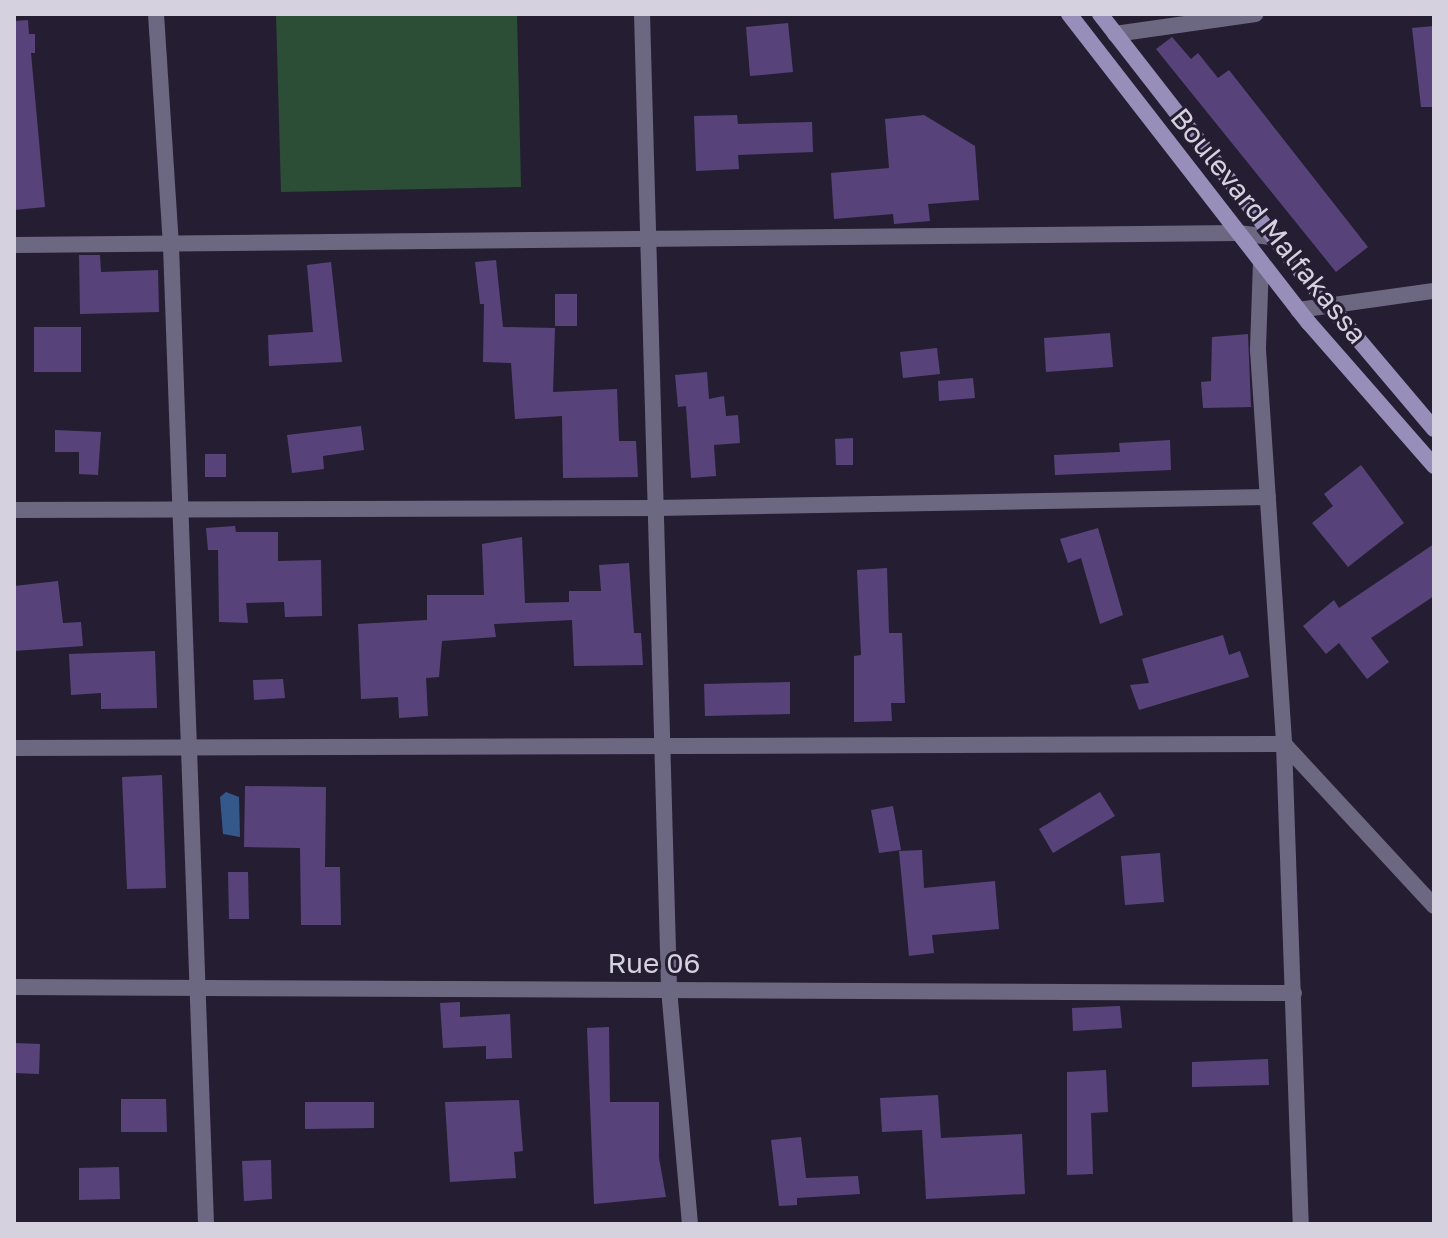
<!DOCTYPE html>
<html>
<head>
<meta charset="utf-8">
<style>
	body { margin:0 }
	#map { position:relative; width:1448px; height:1238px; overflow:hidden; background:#251e32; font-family:"Golos Text",sans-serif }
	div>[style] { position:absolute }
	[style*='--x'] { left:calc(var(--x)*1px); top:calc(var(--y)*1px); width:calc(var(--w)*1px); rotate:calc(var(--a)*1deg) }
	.green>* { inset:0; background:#2c4e37 }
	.water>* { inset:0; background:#34588a }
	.building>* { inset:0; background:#57437a }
	.minor>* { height:16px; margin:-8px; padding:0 8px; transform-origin:8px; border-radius:8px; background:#6d6882 }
	.secondary>* { height:16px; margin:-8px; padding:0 8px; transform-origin:8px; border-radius:8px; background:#978fb9 }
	span { translate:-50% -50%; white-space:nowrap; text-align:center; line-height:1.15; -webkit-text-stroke:6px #251e32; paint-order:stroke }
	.street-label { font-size:28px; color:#d5d1df }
	.frame { position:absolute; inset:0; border:16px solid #d5d1df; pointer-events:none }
</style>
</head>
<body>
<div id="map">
	<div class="green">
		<div style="clip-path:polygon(276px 14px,517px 14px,521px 187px,281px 192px)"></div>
	</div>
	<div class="water">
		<div style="clip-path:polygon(226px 792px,239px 797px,240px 837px,223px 834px,220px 797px)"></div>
	</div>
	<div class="building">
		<div style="clip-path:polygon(28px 20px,29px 34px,35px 34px,35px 53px,31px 53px,45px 207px,14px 210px,14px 21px)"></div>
		<div style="clip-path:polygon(788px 23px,793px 72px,750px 76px,746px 27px)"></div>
		<div style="clip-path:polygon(1434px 26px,1434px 107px,1421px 107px,1412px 28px)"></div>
		<div style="clip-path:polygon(1172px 37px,1191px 59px,1198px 53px,1218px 78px,1229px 70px,1368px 247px,1336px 272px,1156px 49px)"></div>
		<div style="clip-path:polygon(737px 115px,738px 124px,812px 122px,813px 152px,738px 155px,739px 169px,696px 171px,694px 116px)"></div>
		<div style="clip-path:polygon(924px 115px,975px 146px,979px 200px,928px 204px,930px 221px,894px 224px,893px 214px,834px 219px,831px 173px,889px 168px,885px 119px)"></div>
		<div style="clip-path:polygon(79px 255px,100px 255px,101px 272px,158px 270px,159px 312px,80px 314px)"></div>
		<div style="clip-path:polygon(496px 260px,503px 327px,555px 328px,553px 392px,617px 389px,619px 441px,636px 441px,638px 477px,563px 478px,562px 416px,515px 419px,511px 363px,483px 362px,484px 304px,480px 304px,475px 262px)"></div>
		<div style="clip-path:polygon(331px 262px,342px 362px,269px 366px,268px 335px,313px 332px,307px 265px)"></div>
		<div style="clip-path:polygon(555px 294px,577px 294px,577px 326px,555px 326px)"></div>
		<div style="clip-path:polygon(34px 327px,81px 327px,81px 372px,34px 372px)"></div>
		<div style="clip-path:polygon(1110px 333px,1113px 367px,1046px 372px,1044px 338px)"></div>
		<div style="clip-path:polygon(1248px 334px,1251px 407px,1203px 408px,1201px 382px,1211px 381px,1212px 337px)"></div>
		<div style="clip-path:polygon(937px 348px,940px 374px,903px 378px,900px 352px)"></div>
		<div style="clip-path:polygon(707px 372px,709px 399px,724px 396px,726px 416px,738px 415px,740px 443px,714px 445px,716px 476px,691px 478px,686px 406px,678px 407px,675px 375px)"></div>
		<div style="clip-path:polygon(973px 378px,975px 398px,939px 401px,938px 381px)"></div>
		<div style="clip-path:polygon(361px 426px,364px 450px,323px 456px,324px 469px,292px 473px,287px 435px)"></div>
		<div style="clip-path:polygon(55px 430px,101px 432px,98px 475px,79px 474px,79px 452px,55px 452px)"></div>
		<div style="clip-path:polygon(853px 438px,853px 465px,836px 465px,835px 439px)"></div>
		<div style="clip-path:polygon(1170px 440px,1171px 470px,1055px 475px,1054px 455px,1120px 452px,1119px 443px)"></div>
		<div style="clip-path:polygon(205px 454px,226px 454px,226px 477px,205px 477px)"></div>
		<div style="clip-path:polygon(1361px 465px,1404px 523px,1348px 567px,1312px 523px,1333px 506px,1324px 494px)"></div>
		<div style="clip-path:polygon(235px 526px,236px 532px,278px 532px,278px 561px,321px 560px,322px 616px,285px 617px,284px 602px,246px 603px,248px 623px,219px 622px,218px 550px,208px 550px,206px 528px)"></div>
		<div style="clip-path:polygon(1098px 528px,1123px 615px,1100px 624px,1081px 558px,1068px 563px,1060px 539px)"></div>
		<div style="clip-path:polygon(522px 537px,525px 603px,569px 602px,569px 591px,601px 591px,599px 565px,629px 563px,634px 633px,641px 633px,643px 665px,574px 666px,572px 620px,494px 624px,496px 637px,442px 641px,439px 677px,426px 678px,428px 716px,399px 718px,398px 697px,361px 699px,358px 624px,427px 620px,427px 595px,484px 595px,482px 544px)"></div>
		<div style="clip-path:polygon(1434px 544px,1434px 596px,1371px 638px,1389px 662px,1367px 679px,1339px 643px,1326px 654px,1303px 626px,1334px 600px,1339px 608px)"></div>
		<div style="clip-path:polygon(887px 568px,889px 633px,902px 633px,905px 703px,891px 703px,892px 721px,854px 722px,854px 656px,861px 655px,857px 570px)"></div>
		<div style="clip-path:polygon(58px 581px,63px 623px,81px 622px,83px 646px,14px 651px,14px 586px)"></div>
		<div style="clip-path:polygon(1223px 635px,1229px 655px,1240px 651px,1249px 677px,1139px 710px,1130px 685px,1149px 683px,1142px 659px)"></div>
		<div style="clip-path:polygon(155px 651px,157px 708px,101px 709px,101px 693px,71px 695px,69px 654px)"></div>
		<div style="clip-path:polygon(283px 679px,285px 698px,254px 700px,253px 680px)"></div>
		<div style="clip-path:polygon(790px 682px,790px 714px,705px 716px,704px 684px)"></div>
		<div style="clip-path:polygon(162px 775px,166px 888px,127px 889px,122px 777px)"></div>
		<div style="clip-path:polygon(245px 786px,326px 787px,325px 867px,340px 867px,341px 925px,301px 925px,300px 848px,244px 847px)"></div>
		<div style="clip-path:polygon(1100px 792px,1115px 816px,1053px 853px,1039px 829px)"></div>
		<div style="clip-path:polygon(893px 806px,901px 850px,879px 853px,871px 810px)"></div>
		<div style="clip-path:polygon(922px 850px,924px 888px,995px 881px,999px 929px,932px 935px,934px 953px,909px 956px,899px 851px)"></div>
		<div style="clip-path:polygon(1160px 853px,1164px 902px,1125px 905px,1121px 856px)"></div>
		<div style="clip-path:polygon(228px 872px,248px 872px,249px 919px,229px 919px)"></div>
		<div style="clip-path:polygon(460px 1002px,460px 1017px,510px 1014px,512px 1058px,486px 1059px,486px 1046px,443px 1048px,440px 1003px)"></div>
		<div style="clip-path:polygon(1120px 1006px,1122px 1028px,1073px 1031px,1072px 1008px)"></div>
		<div style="clip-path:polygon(609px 1027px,610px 1102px,659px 1102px,659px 1158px,666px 1197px,594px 1204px,587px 1028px)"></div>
		<div style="clip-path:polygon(14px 1043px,40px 1044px,39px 1074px,14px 1073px)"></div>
		<div style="clip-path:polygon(1268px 1059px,1269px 1085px,1192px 1087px,1192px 1062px)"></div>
		<div style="clip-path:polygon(1106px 1070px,1108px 1112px,1091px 1113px,1093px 1174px,1067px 1175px,1067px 1072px)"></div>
		<div style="clip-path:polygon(938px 1095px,941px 1138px,1022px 1134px,1025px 1194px,926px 1199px,922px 1130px,882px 1132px,880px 1098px)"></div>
		<div style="clip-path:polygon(121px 1099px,166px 1099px,167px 1132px,121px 1132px)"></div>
		<div style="clip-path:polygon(519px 1100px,523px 1151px,514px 1152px,516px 1178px,450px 1182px,445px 1102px)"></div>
		<div style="clip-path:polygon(305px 1102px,374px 1102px,374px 1128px,305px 1129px)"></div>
		<div style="clip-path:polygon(801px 1137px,806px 1178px,858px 1176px,860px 1194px,797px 1198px,797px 1205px,779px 1206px,771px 1140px)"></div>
		<div style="clip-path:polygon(271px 1160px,272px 1199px,244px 1201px,242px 1161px)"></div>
		<div style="clip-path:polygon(119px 1167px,120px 1199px,79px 1200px,79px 1168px)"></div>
	</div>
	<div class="minor">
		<div style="--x:156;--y:14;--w:232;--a:86.3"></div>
		<div style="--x:171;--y:246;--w:979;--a:87.95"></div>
		<div style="--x:642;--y:14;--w:975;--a:88.41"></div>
		<div style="--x:669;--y:989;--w:236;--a:84.9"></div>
		<div style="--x:1115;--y:34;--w:142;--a:-8.1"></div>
		<div style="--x:14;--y:245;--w:1224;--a:-0.56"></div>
		<div style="--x:1238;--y:233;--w:35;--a:7"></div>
		<div style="--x:1261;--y:262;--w:88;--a:92"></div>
		<div style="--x:1258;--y:350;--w:395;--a:86.2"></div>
		<div style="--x:1284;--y:744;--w:480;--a:88"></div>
		<div style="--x:1298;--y:310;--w:137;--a:-8"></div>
		<div style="--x:14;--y:510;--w:643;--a:-0.18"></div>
		<div style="--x:657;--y:508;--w:611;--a:-1.03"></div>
		<div style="--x:14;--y:748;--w:1270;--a:-0.18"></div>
		<div style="--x:1284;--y:744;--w:221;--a:47.2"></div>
		<div style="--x:14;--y:987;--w:1280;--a:0.27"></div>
	</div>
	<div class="secondary">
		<div style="--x:1069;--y:14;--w:391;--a:52.2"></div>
		<div style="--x:1309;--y:323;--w:190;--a:48.8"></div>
		<div style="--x:1100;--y:14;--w:313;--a:52.1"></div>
		<div style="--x:1292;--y:261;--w:220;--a:49.8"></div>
	</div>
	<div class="street-label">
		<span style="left:1269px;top:226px;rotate:51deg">Boulevard Malfakassa</span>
		<span style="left:654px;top:963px">Rue 06</span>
	</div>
	<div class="frame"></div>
</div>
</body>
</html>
